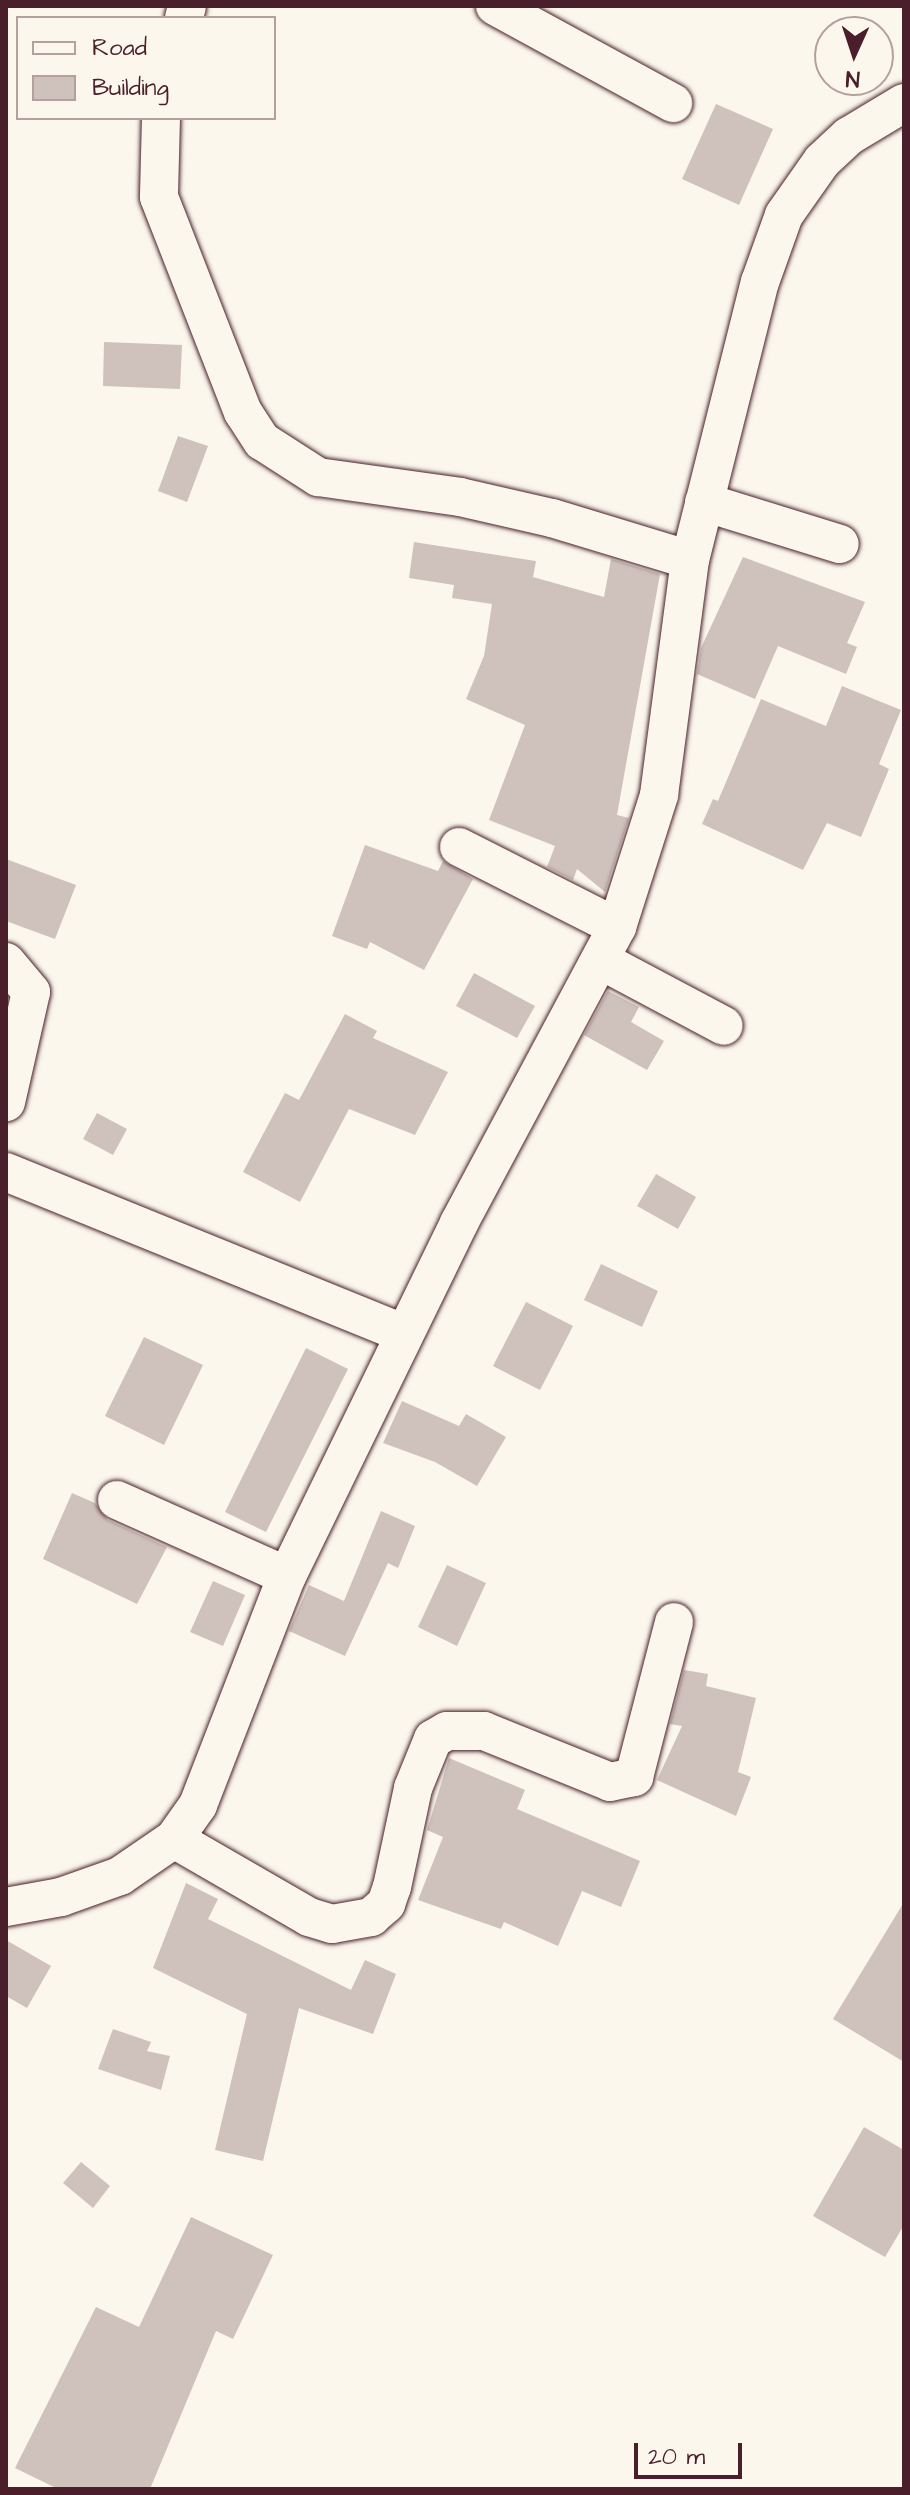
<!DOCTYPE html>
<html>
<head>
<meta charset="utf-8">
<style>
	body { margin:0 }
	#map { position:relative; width:910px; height:2495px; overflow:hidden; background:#fbf7ec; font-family:"Architects Daughter",sans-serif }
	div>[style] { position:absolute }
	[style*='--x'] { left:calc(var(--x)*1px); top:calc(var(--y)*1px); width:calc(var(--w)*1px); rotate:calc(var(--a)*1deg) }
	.building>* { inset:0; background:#cfc2bc }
	.roads { filter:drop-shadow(0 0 2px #4a1f2b) drop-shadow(0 0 2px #4a1f2b) }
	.minor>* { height:38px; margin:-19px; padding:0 19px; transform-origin:19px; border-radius:19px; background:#fbf7ec }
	span { translate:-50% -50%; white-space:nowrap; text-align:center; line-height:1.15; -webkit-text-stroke:7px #fbf7ec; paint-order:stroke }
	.frame { position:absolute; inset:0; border:8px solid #4a1f2b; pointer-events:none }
	.legend { position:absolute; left:16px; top:16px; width:260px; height:104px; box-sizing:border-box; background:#fbf7ec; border:2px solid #b4a19f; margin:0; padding:10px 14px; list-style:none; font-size:24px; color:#4a1f2b }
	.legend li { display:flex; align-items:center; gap:16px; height:40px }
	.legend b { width:40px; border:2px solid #b4a19f }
	.north { position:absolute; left:814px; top:16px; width:80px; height:80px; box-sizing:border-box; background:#fbf7ec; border:2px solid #b4a19f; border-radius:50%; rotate:183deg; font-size:22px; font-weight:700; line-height:32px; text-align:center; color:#4a1f2b }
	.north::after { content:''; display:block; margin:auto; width:28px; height:36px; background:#4a1f2b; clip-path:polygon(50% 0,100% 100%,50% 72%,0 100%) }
	.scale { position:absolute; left:634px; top:2443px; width:108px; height:36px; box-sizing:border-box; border:4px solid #4a1f2b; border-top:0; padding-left:10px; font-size:24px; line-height:28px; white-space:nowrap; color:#4a1f2b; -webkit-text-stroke:6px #fbf7ec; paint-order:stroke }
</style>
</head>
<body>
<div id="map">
	<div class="building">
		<div style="clip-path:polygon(716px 104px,773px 129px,739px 205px,682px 179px)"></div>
		<div style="clip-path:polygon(104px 342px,182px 345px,180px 389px,103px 386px)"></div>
		<div style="clip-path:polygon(178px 436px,208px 446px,187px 502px,158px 491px)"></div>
		<div style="clip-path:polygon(414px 542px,536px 561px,533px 577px,604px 597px,611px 559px,660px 574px,617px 815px,629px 818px,605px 892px,577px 869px,573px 880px,547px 867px,555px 846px,489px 820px,525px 725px,466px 699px,484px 656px,492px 604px,452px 598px,454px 585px,409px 578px)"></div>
		<div style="clip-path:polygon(743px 557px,865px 602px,847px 643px,857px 647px,846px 674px,778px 646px,755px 699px,697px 674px,701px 648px)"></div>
		<div style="clip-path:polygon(842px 686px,901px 710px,879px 764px,889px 769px,861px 837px,827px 823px,803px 870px,702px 824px,713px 799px,718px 801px,761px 699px,826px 726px)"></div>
		<div style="clip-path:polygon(365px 845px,438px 871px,443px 861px,473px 879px,424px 970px,370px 942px,367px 949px,332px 936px)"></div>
		<div style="clip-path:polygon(6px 859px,76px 885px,55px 939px,6px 921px)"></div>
		<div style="clip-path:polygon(474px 973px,535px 1006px,517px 1038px,456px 1006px)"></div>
		<div style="clip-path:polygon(608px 991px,639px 1007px,631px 1022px,664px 1041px,647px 1070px,584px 1035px)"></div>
		<div style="clip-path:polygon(345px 1014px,377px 1031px,373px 1038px,448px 1072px,415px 1135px,349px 1109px,300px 1202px,243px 1172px,285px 1093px,299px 1100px)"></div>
		<div style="clip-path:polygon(97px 1113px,127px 1129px,113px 1155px,83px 1139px)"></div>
		<div style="clip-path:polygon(656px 1174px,696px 1197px,678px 1229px,637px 1206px)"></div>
		<div style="clip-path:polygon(601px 1264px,658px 1291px,642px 1327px,584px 1300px)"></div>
		<div style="clip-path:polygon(526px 1302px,573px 1326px,540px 1390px,493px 1366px)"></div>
		<div style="clip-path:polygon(144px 1337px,203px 1365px,164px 1445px,105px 1416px)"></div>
		<div style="clip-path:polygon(306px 1348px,348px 1369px,266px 1532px,225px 1512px)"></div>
		<div style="clip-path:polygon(402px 1401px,459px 1426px,466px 1414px,506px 1437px,477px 1486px,435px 1462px,383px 1443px)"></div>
		<div style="clip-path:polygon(72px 1493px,95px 1503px,108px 1520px,167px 1547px,137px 1604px,43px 1559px)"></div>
		<div style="clip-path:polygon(381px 1511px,415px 1526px,398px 1568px,388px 1563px,345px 1656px,289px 1631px,309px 1585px,344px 1601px)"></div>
		<div style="clip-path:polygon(447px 1565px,486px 1583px,457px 1646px,418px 1627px)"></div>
		<div style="clip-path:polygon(213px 1581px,245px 1595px,223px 1646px,190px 1632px)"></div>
		<div style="clip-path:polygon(684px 1670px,708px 1674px,706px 1686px,756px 1698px,738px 1772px,751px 1777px,736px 1816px,657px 1780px,682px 1726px,670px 1724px)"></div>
		<div style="clip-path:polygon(449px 1758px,525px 1790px,517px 1809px,640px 1861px,621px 1907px,582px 1891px,558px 1946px,504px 1922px,501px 1929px,418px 1900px,443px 1837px,427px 1830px)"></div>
		<div style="clip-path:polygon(186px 1883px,218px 1899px,208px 1919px,351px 1990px,365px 1960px,396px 1974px,373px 2034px,299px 2008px,263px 2161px,215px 2150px,247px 2014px,153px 1968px)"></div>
		<div style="clip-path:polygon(904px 1902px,904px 2062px,833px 2019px)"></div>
		<div style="clip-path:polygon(6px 1940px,51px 1966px,27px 2008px,6px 1996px)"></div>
		<div style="clip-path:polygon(113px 2029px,151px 2042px,147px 2051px,170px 2056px,161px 2090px,98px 2069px)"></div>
		<div style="clip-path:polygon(864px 2127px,904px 2150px,904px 2225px,885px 2257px,813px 2216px)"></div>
		<div style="clip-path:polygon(81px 2162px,110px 2186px,93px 2208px,63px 2183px)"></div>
		<div style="clip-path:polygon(191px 2217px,273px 2255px,233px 2339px,216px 2331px,150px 2489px,58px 2489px,15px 2468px,96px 2307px,139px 2327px)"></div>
	</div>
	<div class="roads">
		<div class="minor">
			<div style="--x:495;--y:6;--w:203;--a:28.6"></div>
			<div style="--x:184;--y:18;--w:12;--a:-76"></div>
			<div style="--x:161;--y:118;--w:79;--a:91.5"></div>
			<div style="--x:159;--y:197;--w:231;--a:68.7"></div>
			<div style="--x:243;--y:412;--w:35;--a:57"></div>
			<div style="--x:262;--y:441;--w:67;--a:32.7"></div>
			<div style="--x:318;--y:477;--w:143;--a:8"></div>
			<div style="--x:460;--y:497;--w:94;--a:12.9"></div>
			<div style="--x:552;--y:518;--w:144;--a:16.9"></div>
			<div style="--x:704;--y:502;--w:142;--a:17.2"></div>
			<div style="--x:459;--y:847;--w:177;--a:26.9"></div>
			<div style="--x:600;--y:960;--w:140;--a:28"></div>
			<div style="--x:6;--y:962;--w:39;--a:50"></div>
			<div style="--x:31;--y:992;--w:113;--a:102.8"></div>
			<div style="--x:6;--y:1172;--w:430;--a:22.1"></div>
			<div style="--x:117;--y:1500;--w:186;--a:24.1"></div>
			<div style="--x:174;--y:1839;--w:156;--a:30"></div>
			<div style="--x:309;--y:1917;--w:24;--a:17"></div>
			<div style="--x:332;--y:1924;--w:40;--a:-10"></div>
			<div style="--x:371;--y:1917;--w:20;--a:-41"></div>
			<div style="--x:386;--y:1904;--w:18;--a:-71"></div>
			<div style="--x:392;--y:1887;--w:101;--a:-78"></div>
			<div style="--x:413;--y:1788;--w:53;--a:-67.8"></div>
			<div style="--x:433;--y:1739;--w:16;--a:-30"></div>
			<div style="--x:447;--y:1731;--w:37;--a:0"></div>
			<div style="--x:484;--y:1731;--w:136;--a:22"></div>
			<div style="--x:610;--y:1782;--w:25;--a:-12"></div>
			<div style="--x:634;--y:1777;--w:160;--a:-75.5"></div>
			<div style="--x:6;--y:1907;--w:56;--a:-10.3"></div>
			<div style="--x:61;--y:1897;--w:63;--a:-19.6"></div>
			<div style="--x:120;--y:1876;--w:65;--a:-34.4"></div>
			<div style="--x:174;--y:1839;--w:42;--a:-54.8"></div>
			<div style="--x:198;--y:1805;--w:246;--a:-68.8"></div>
			<div style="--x:287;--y:1576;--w:393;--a:-64"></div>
			<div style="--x:459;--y:1223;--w:336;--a:-61.9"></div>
			<div style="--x:617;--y:927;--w:139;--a:-72.3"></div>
			<div style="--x:659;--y:795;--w:237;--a:-82.5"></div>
			<div style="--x:690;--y:560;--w:287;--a:-75.9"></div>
			<div style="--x:760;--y:282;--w:71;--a:-70.3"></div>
			<div style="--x:784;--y:215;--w:66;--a:-54.9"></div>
			<div style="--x:822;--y:161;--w:37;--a:-43"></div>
			<div style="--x:849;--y:136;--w:64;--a:-31"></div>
		</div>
	</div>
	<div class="frame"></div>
	<ul class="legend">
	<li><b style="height:10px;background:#fbf7ec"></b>Road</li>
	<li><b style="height:22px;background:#cfc2bc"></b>Building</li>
	</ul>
	<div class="north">N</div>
	<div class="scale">20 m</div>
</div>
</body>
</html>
